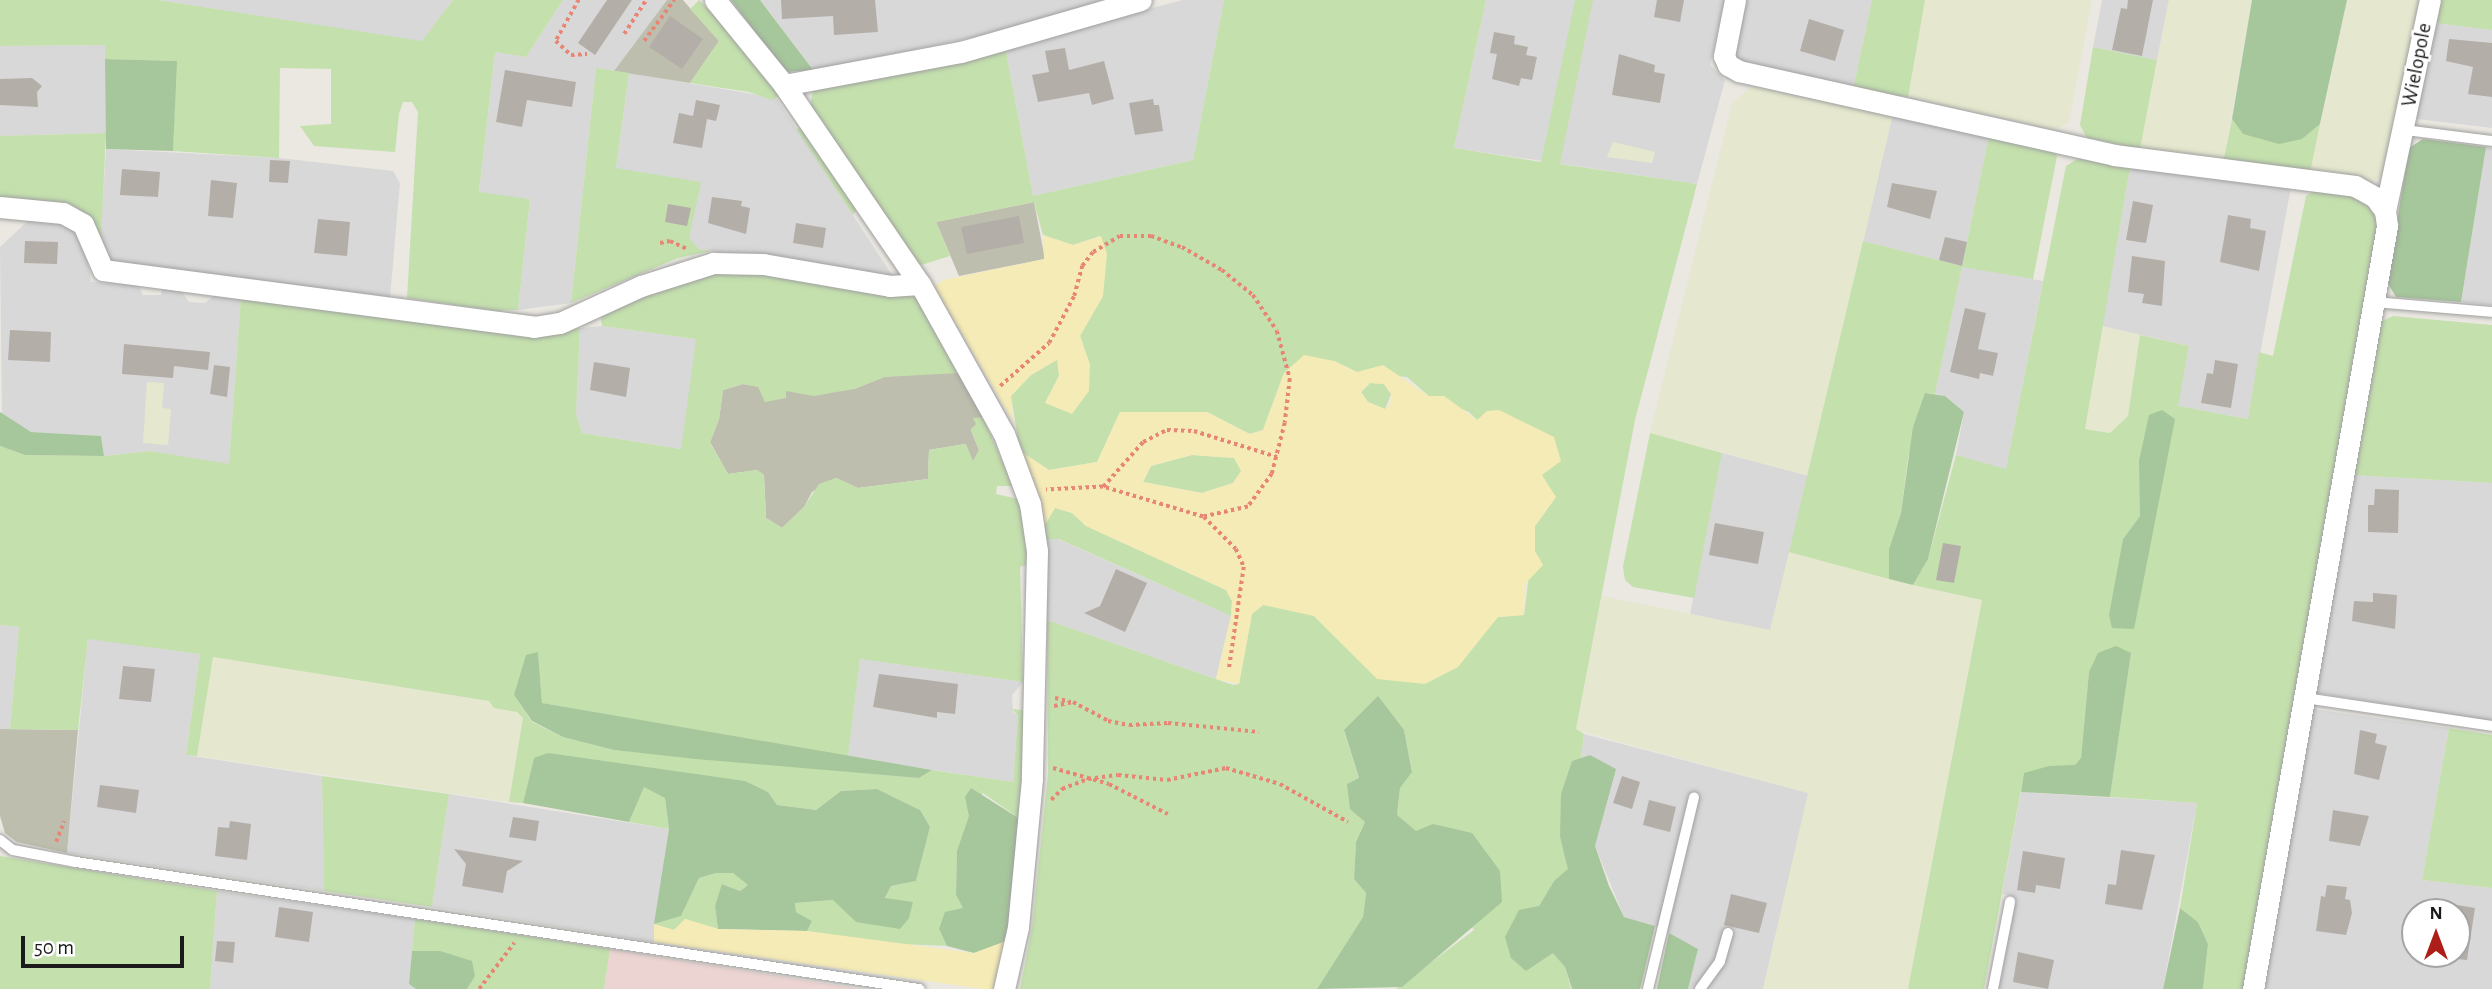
<!DOCTYPE html>
<html>
<head>
<meta charset="utf-8">
<style>
	body { margin:0 }
	#map { position:relative; width:2492px; height:989px; overflow:hidden; background:#ebe8e1; font-family:"Alegreya Sans",sans-serif }
	div>[style] { position:absolute }
	[style*='--x'] { left:calc(var(--x)*1px); top:calc(var(--y)*1px); width:calc(var(--w)*1px); rotate:calc(var(--a)*1deg) }
	.residential>* { inset:0; background:#d9d8d8 }
	.commercial>* { inset:0; background:#ebd4d2 }
	.construction>* { inset:0; background:#bebeae }
	.farmland>* { inset:0; background:#e5e8ce }
	.grass>* { inset:0; background:#c4e0ad }
	.forest>* { inset:0; background:#a6c69b }
	.sand>* { inset:0; background:#f5ebb6 }
	.building>* { inset:0; background:#b4aea8 }
	.path>* { height:3.5px; margin-top:-1.75px; transform-origin:0; background:repeating-linear-gradient(90deg,#e88676 0 3.5px,transparent 0 7px) }
	.roads { filter:drop-shadow(0 0 2px #9f9f9f) drop-shadow(0 0 2px #9f9f9f) }
	.service>* { height:10px; margin:-5px; padding:0 5px; transform-origin:5px; border-radius:5px; background:#fff }
	.minor>* { height:21px; margin:-10.5px; padding:0 10.5px; transform-origin:10.5px; border-radius:10.5px; background:#fff }
	span { translate:-50% -50%; white-space:nowrap; text-align:center; line-height:1.15; -webkit-text-stroke:5px #fff; paint-order:stroke }
	.street-label { font-size:21px; color:#1b1b1b }
	.north { position:absolute; left:2401px; top:898px; width:70px; height:70px; box-sizing:border-box; background:#fff; border:2px solid #a4a4a4; border-radius:50%; rotate:0deg; font-size:19px; font-weight:700; line-height:28px; text-align:center; color:#1b1b1b }
	.north::after { content:''; display:block; margin:auto; width:24px; height:32px; background:#ae1e18; clip-path:polygon(50% 0,100% 100%,50% 72%,0 100%) }
	.scale { position:absolute; left:21px; top:936px; width:163px; height:32px; box-sizing:border-box; border:4px solid #1b1b1b; border-top:0; padding-left:9px; font-size:21px; line-height:24px; white-space:nowrap; color:#1b1b1b; -webkit-text-stroke:5px #fff; paint-order:stroke }
</style>
</head>
<body>
<div id="map">
	<div class="residential">
		<div style="clip-path:polygon(158px 0,453px 0,422px 42px)"></div>
		<div style="clip-path:polygon(563px 0,667px 0,614px 71px,596px 68px,571px 303px,518px 310px,530px 199px,479px 193px,495px 52px,526px 57px)"></div>
		<div style="clip-path:polygon(760px 0,1111px 0,990px 34px,813px 70px)"></div>
		<div style="clip-path:polygon(1183px 0,1224px 0,1193px 160px,1033px 196px,1005px 46px)"></div>
		<div style="clip-path:polygon(1486px 0,1725px 0,1710px 65px,1725px 80px,1697px 184px,1454px 148px)"></div>
		<div style="clip-path:polygon(1747px 0,1872px 0,1853px 90px,1745px 65px,1733px 56px)"></div>
		<div style="clip-path:polygon(2102px 0,2169px 0,2157px 60px,2093px 47px)"></div>
		<div style="clip-path:polygon(2434px 23px,2492px 30px,2492px 128px,2417px 119px,2414px 109px)"></div>
		<div style="clip-path:polygon(105px 45px,106px 133px,0 136px,0 46px)"></div>
		<div style="clip-path:polygon(629px 73px,776px 98px,894px 278px,699px 249px,691px 244px,616px 168px)"></div>
		<div style="clip-path:polygon(1894px 109px,1990px 131px,1962px 266px,2043px 281px,2006px 470px,1956px 455px,1964px 412px,1945px 396px,1935px 394px,1962px 266px,1863px 241px)"></div>
		<div style="clip-path:polygon(2486px 147px,2492px 148px,2492px 305px,2461px 302px)"></div>
		<div style="clip-path:polygon(106px 149px,279px 158px,393px 171px,400px 183px,390px 298px,110px 262px,100px 247px)"></div>
		<div style="clip-path:polygon(2131px 162px,2291px 187px,2248px 419px,2177px 406px,2189px 346px,2102px 326px)"></div>
		<div style="clip-path:polygon(30px 219px,69px 223px,84px 242px,91px 282px,138px 285px,143px 295px,161px 295px,162px 287px,180px 289px,189px 302px,205px 303px,217px 293px,241px 296px,229px 465px,150px 451px,104px 456px,101px 436px,31px 432px,2px 417px,0 247px)"></div>
		<div style="clip-path:polygon(602px 326px,697px 339px,682px 449px,582px 433px,576px 414px,580px 328px)"></div>
		<div style="clip-path:polygon(1722px 453px,1809px 476px,1771px 631px,1690px 614px)"></div>
		<div style="clip-path:polygon(2351px 475px,2492px 483px,2492px 721px,2317px 693px)"></div>
		<div style="clip-path:polygon(1058px 539px,1231px 616px,1216px 679px,1047px 620px,1045px 540px)"></div>
		<div style="clip-path:polygon(0 625px,19px 627px,10px 729px,0 729px)"></div>
		<div style="clip-path:polygon(88px 638px,200px 654px,186px 755px,322px 776px,324px 891px,67px 853px)"></div>
		<div style="clip-path:polygon(860px 659px,1023px 682px,1012px 695px,1013px 712px,1018px 716px,1013px 782px,848px 757px)"></div>
		<div style="clip-path:polygon(evenodd,2312px 709px,2449px 728px,2422px 880px,2492px 888px,2492px 989px,2261px 989px,2312px 709px,2415px 912px,2457px 912px,2457px 954px,2415px 954px,2415px 912px)"></div>
		<div style="clip-path:polygon(1584px 734px,1809px 793px,1763px 989px,1688px 989px,1698px 949px,1655px 926px,1624px 917px,1595px 846px,1615px 769px,1590px 755px,1581px 758px)"></div>
		<div style="clip-path:polygon(2021px 792px,2197px 803px,2163px 989px,1997px 989px,2014px 897px,2002px 894px)"></div>
		<div style="clip-path:polygon(449px 794px,669px 829px,654px 942px,432px 907px)"></div>
		<div style="clip-path:polygon(217px 891px,415px 919px,409px 984px,416px 989px,210px 989px)"></div>
	</div>
	<div class="commercial">
		<div style="clip-path:polygon(610px 949px,861px 989px,604px 989px)"></div>
	</div>
	<div class="construction">
		<div style="clip-path:polygon(667px 0,683px 0,719px 41px,690px 83px,614px 71px)"></div>
		<div style="clip-path:polygon(1034px 202px,1045px 259px,959px 276px,936px 222px)"></div>
		<div style="clip-path:polygon(915px 373px,958px 373px,983px 417px,971px 430px,979px 450px,973px 462px,965px 444px,929px 450px,928px 479px,858px 488px,836px 478px,812px 492px,804px 507px,782px 528px,766px 518px,764px 475px,757px 470px,728px 474px,710px 442px,719px 419px,723px 390px,743px 384px,786px 391px,854px 389px,884px 377px)"></div>
		<div style="clip-path:polygon(0 729px,78px 730px,67px 853px,17px 842px,5px 833px,0 816px)"></div>
	</div>
	<div class="farmland">
		<div style="clip-path:polygon(1925px 0,2092px 0,2069px 122px,2055px 130px,1908px 97px,1906px 89px)"></div>
		<div style="clip-path:polygon(2169px 0,2252px 0,2223px 163px,2140px 149px)"></div>
		<div style="clip-path:polygon(2347px 0,2422px 0,2388px 170px,2371px 184px,2310px 173px)"></div>
		<div style="clip-path:polygon(1753px 85px,1894px 109px,1809px 476px,1650px 433px,1732px 103px)"></div>
		<div style="clip-path:polygon(1613px 142px,1655px 152px,1652px 163px,1607px 157px)"></div>
		<div style="clip-path:polygon(2102px 326px,2140px 335px,2128px 416px,2110px 433px,2084px 428px)"></div>
		<div style="clip-path:polygon(147px 382px,164px 383px,162px 408px,171px 409px,168px 445px,143px 443px)"></div>
		<div style="clip-path:polygon(1789px 552px,1982px 599px,1908px 989px,1763px 989px,1808px 793px,1576px 730px,1602px 596px,1770px 630px)"></div>
		<div style="clip-path:polygon(213px 657px,489px 701px,494px 708px,517px 712px,523px 718px,509px 802px,197px 756px)"></div>
	</div>
	<div class="grass">
		<div style="clip-path:polygon(0 0,158px 0,422px 41px,453px 0,563px 0,526px 57px,495px 52px,479px 192px,530px 199px,518px 310px,495px 311px,407px 298px,418px 112px,412px 102px,403px 102px,399px 114px,395px 152px,314px 146px,300px 126px,331px 124px,331px 69px,280px 68px,279px 158px,173px 151px,176px 61px,105px 59px,105px 45px,0 46px)"></div>
		<div style="clip-path:polygon(699px 0,751px 52px,779px 96px,772px 100px,749px 92px,690px 83px,719px 41px,690px 9px)"></div>
		<div style="clip-path:polygon(1224px 0,1486px 0,1454px 148px,1541px 162px,1575px 0,1593px 0,1560px 164px,1697px 184px,1635px 420px,1576px 729px,1584px 734px,1581px 758px,1572px 761px,1560px 837px,1569px 869px,1554px 881px,1539px 906px,1553px 952px,1565px 967px,1571px 989px,1396px 989px,1474px 930px,1416px 832px,1397px 815px,1400px 788px,1412px 771px,1404px 730px,1344px 731px,1359px 779px,1365px 822px,1356px 842px,1354px 879px,1366px 893px,1363px 917px,1317px 989px,1020px 989px,1032px 928px,1048px 774px,1047px 620px,1233px 685px,1239px 684px,1252px 614px,1263px 605px,1288px 607px,1314px 616px,1377px 678px,1482px 635px,1498px 617px,1524px 615px,1535px 526px,1556px 497px,1469px 412px,1429px 396px,1407px 377px,1357px 372px,1334px 361px,1284px 373px,1263px 430px,1250px 434px,1207px 412px,1120px 412px,1097px 462px,1049px 470px,1020px 451px,1011px 396px,1031px 375px,1058px 359px,1059px 376px,1045px 403px,1090px 365px,1080px 336px,1103px 296px,1100px 236px,1073px 245px,1043px 235px,1034px 202px,936px 222px,950px 256px,921px 265px,911px 256px,810px 107px,813px 90px,1005px 46px,1033px 196px,1193px 160px)"></div>
		<div style="clip-path:polygon(1872px 0,1925px 0,1908px 97px,1853px 90px)"></div>
		<div style="clip-path:polygon(2438px 0,2492px 0,2492px 30px,2434px 23px)"></div>
		<div style="clip-path:polygon(2093px 47px,2157px 60px,2140px 149px,2087px 138px,2080px 125px)"></div>
		<div style="clip-path:polygon(596px 68px,629px 73px,616px 168px,701px 182px,689px 238px,699px 249px,711px 251px,678px 258px,571px 303px)"></div>
		<div style="clip-path:polygon(2232px 119px,2243px 134px,2302px 139px,2320px 124px,2310px 173px,2223px 163px)"></div>
		<div style="clip-path:polygon(801px 128px,857px 209px,853px 215px,796px 129px)"></div>
		<div style="clip-path:polygon(1990px 131px,2053px 149px,2057px 156px,2033px 279px,1962px 267px,1935px 394px,1925px 393px,1908px 458px,1901px 513px,1889px 549px,1889px 579px,1789px 552px,1863px 241px,1962px 266px)"></div>
		<div style="clip-path:polygon(106px 133px,101px 240px,93px 222px,0 203px,0 136px)"></div>
		<div style="clip-path:polygon(evenodd,2087px 153px,2131px 162px,2085px 429px,2110px 433px,2128px 416px,2140px 335px,2189px 346px,2178px 406px,2248px 419px,2259px 352px,2273px 356px,2306px 196px,2319px 188px,2358px 197px,2376px 215px,2379px 232px,2246px 989px,2203px 989px,2208px 944px,2198px 922px,2180px 908px,2197px 803px,2110px 797px,2131px 653px,2089px 672px,2081px 758px,2075px 766px,2049px 766px,2024px 774px,1984px 989px,1908px 989px,1982px 600px,1913px 585px,1928px 559px,1956px 455px,2006px 469px,2066px 166px,2087px 153px,2175px 419px,2112px 628px,2123px 539px,2140px 516px,2141px 489px,2175px 419px)"></div>
		<div style="clip-path:polygon(723px 267px,916px 297px,959px 373px,884px 377px,854px 389px,814px 396px,786px 391px,786px 398px,765px 402px,758px 387px,743px 384px,723px 390px,719px 419px,710px 443px,728px 474px,757px 470px,764px 475px,766px 518px,782px 528px,804px 507px,819px 484px,836px 478px,858px 488px,928px 479px,929px 450px,966px 444px,973px 461px,979px 450px,971px 429px,976px 424px,973px 418px,983px 417px,1013px 486px,997px 486px,996px 494px,1018px 499px,1027px 534px,1028px 564px,1020px 567px,1023px 682px,860px 659px,848px 757px,542px 703px,538px 653px,514px 695px,532px 722px,563px 737px,614px 750px,919px 778px,932px 770px,1013px 782px,1018px 716px,1012px 709px,1022px 710px,1026px 714px,1023px 821px,983px 793px,957px 851px,956px 895px,963px 908px,939px 929px,947px 946px,879px 943px,807px 931px,812px 921px,796px 912px,795px 903px,834px 900px,856px 922px,885px 899px,891px 886px,916px 881px,930px 827px,920px 810px,877px 789px,841px 791px,816px 810px,777px 805px,768px 792px,745px 781px,534px 758px,523px 803px,509px 802px,523px 718px,517px 712px,494px 708px,489px 701px,213px 657px,197px 756px,186px 755px,200px 654px,88px 639px,78px 730px,10px 729px,19px 627px,0 625px,0 446px,25px 455px,104px 456px,150px 451px,229px 464px,241px 296px,529px 336px,580px 328px,576px 414px,582px 433px,681px 449px,696px 339px,602px 326px,601px 319px,603px 313px,638px 295px)"></div>
		<div style="clip-path:polygon(2393px 316px,2492px 325px,2492px 483px,2351px 475px,2378px 323px)"></div>
		<div style="clip-path:polygon(1370px 383px,1384px 384px,1391px 394px,1385px 409px,1368px 402px,1361px 392px)"></div>
		<div style="clip-path:polygon(1650px 433px,1722px 453px,1694px 598px,1633px 587px,1625px 580px,1623px 567px)"></div>
		<div style="clip-path:polygon(1192px 455px,1234px 458px,1242px 471px,1233px 483px,1202px 493px,1143px 482px,1151px 466px)"></div>
		<div style="clip-path:polygon(1055px 508px,1072px 513px,1086px 526px,1226px 590px,1232px 601px,1231px 616px,1059px 539px,1045px 540px,1043px 528px)"></div>
		<div style="clip-path:polygon(2449px 728px,2492px 735px,2492px 888px,2422px 880px)"></div>
		<div style="clip-path:polygon(322px 776px,449px 794px,432px 907px,324px 891px)"></div>
		<div style="clip-path:polygon(644px 786px,665px 798px,669px 829px,629px 822px)"></div>
		<div style="clip-path:polygon(0 856px,217px 891px,210px 989px,0 989px)"></div>
		<div style="clip-path:polygon(716px 873px,733px 873px,748px 885px,740px 891px,723px 884px,715px 906px,718px 929px,685px 919px,674px 930px,654px 924px,681px 916px,699px 878px)"></div>
		<div style="clip-path:polygon(415px 919px,610px 949px,604px 989px,467px 989px,475px 976px,412px 951px)"></div>
	</div>
	<div class="forest">
		<div style="clip-path:polygon(731px 0,760px 0,813px 70px,785px 72px)"></div>
		<div style="clip-path:polygon(2252px 0,2347px 0,2320px 124px,2302px 139px,2279px 144px,2243px 134px,2232px 119px)"></div>
		<div style="clip-path:polygon(105px 59px,177px 61px,173px 151px,106px 149px)"></div>
		<div style="clip-path:polygon(2423px 139px,2486px 147px,2461px 302px,2396px 297px,2387px 282px,2409px 148px)"></div>
		<div style="clip-path:polygon(1925px 393px,1945px 396px,1964px 412px,1928px 559px,1913px 585px,1889px 579px,1889px 549px,1901px 513px,1913px 427px)"></div>
		<div style="clip-path:polygon(2162px 410px,2175px 419px,2134px 629px,2112px 628px,2109px 615px,2123px 539px,2140px 516px,2139px 461px,2149px 415px)"></div>
		<div style="clip-path:polygon(0 412px,31px 432px,101px 436px,104px 456px,25px 455px,0 446px)"></div>
		<div style="clip-path:polygon(2116px 646px,2131px 653px,2110px 797px,2021px 792px,2024px 773px,2049px 766px,2075px 765px,2081px 758px,2089px 672px,2098px 653px)"></div>
		<div style="clip-path:polygon(538px 652px,542px 703px,932px 770px,919px 778px,696px 759px,614px 750px,563px 737px,532px 721px,514px 695px,526px 655px)"></div>
		<div style="clip-path:polygon(1378px 696px,1404px 730px,1412px 772px,1400px 788px,1397px 815px,1416px 831px,1433px 824px,1472px 833px,1500px 871px,1502px 902px,1402px 987px,1317px 989px,1363px 917px,1366px 893px,1354px 879px,1356px 842px,1365px 822px,1350px 809px,1347px 784px,1359px 778px,1344px 730px)"></div>
		<div style="clip-path:polygon(548px 753px,745px 781px,768px 792px,777px 805px,816px 810px,841px 791px,877px 789px,920px 810px,930px 827px,916px 881px,891px 886px,885px 898px,913px 902px,909px 918px,900px 929px,856px 922px,833px 900px,795px 903px,796px 912px,812px 921px,807px 931px,718px 929px,715px 906px,722px 884px,740px 891px,748px 885px,733px 873px,716px 873px,699px 878px,681px 916px,654px 924px,669px 829px,665px 798px,644px 787px,629px 822px,523px 803px,534px 758px)"></div>
		<div style="clip-path:polygon(1590px 755px,1616px 769px,1595px 846px,1609px 886px,1624px 917px,1655px 926px,1640px 989px,1572px 989px,1565px 967px,1553px 953px,1526px 971px,1511px 958px,1505px 937px,1519px 910px,1539px 906px,1554px 881px,1568px 869px,1560px 837px,1561px 794px,1572px 761px)"></div>
		<div style="clip-path:polygon(971px 788px,1023px 821px,1009px 940px,974px 953px,947px 946px,939px 929px,945px 912px,963px 908px,956px 895px,957px 851px,969px 816px,965px 797px)"></div>
		<div style="clip-path:polygon(2180px 908px,2198px 922px,2208px 944px,2203px 989px,2163px 989px)"></div>
		<div style="clip-path:polygon(1669px 933px,1698px 949px,1688px 989px,1657px 989px)"></div>
		<div style="clip-path:polygon(412px 951px,440px 951px,472px 961px,475px 976px,467px 989px,416px 989px,409px 984px)"></div>
	</div>
	<div class="sand">
		<div style="clip-path:polygon(1043px 235px,1073px 245px,1101px 236px,1107px 254px,1103px 296px,1080px 336px,1090px 365px,1089px 391px,1072px 414px,1045px 403px,1059px 376px,1057px 360px,1031px 375px,1011px 396px,1013px 422px,934px 286px,944px 280px,1044px 259px)"></div>
		<div style="clip-path:polygon(evenodd,1304px 355px,1334px 361px,1357px 372px,1383px 365px,1429px 396px,1444px 396px,1477px 420px,1487px 411px,1499px 410px,1554px 437px,1561px 461px,1542px 475px,1556px 497px,1535px 526px,1535px 551px,1543px 565px,1525px 584px,1524px 615px,1498px 617px,1458px 667px,1425px 684px,1377px 679px,1314px 616px,1263px 605px,1252px 614px,1239px 684px,1216px 679px,1231px 616px,1232px 601px,1226px 590px,1086px 526px,1072px 513px,1055px 508px,1043px 528px,1020px 451px,1049px 470px,1097px 462px,1120px 412px,1207px 412px,1249px 434px,1263px 430px,1284px 373px,1304px 355px,1370px 383px,1384px 384px,1391px 394px,1390px 405px,1385px 409px,1368px 402px,1361px 392px,1370px 383px,1304px 355px,1192px 455px,1234px 458px,1241px 471px,1233px 483px,1202px 493px,1143px 482px,1151px 466px,1192px 455px)"></div>
		<div style="clip-path:polygon(685px 919px,718px 929px,807px 931px,974px 953px,1009px 940px,996px 989px,983px 989px,654px 942px,654px 924px,674px 930px)"></div>
	</div>
	<div class="building">
		<div style="clip-path:polygon(607px 0,632px 0,595px 55px,578px 43px)"></div>
		<div style="clip-path:polygon(781px 0,875px 0,878px 32px,834px 35px,833px 16px,782px 19px)"></div>
		<div style="clip-path:polygon(1657px 0,1684px 0,1680px 22px,1654px 17px)"></div>
		<div style="clip-path:polygon(2128px 0,2153px 0,2142px 56px,2112px 50px,2121px 8px,2127px 9px)"></div>
		<div style="clip-path:polygon(670px 16px,703px 39px,682px 69px,649px 47px)"></div>
		<div style="clip-path:polygon(1809px 19px,1844px 30px,1835px 61px,1800px 51px)"></div>
		<div style="clip-path:polygon(1494px 32px,1515px 36px,1514px 44px,1528px 47px,1526px 55px,1537px 57px,1532px 80px,1521px 78px,1519px 86px,1492px 79px,1497px 54px,1490px 53px)"></div>
		<div style="clip-path:polygon(2449px 39px,2492px 43px,2492px 97px,2468px 94px,2473px 67px,2446px 61px)"></div>
		<div style="clip-path:polygon(1065px 48px,1069px 70px,1104px 61px,1114px 99px,1092px 105px,1089px 93px,1038px 102px,1032px 75px,1049px 72px,1045px 51px)"></div>
		<div style="clip-path:polygon(1619px 54px,1655px 65px,1654px 72px,1665px 74px,1660px 103px,1612px 95px)"></div>
		<div style="clip-path:polygon(505px 70px,576px 82px,572px 107px,527px 100px,522px 127px,496px 122px)"></div>
		<div style="clip-path:polygon(32px 78px,42px 86px,37px 92px,38px 107px,0 105px,0 79px)"></div>
		<div style="clip-path:polygon(1153px 99px,1154px 105px,1159px 105px,1163px 131px,1135px 135px,1129px 103px)"></div>
		<div style="clip-path:polygon(696px 100px,720px 105px,716px 121px,707px 119px,702px 148px,673px 143px,679px 113px,693px 116px)"></div>
		<div style="clip-path:polygon(270px 160px,290px 161px,288px 183px,269px 182px)"></div>
		<div style="clip-path:polygon(122px 169px,160px 172px,158px 197px,120px 195px)"></div>
		<div style="clip-path:polygon(211px 180px,237px 183px,233px 218px,208px 216px)"></div>
		<div style="clip-path:polygon(1892px 183px,1937px 191px,1930px 219px,1887px 207px)"></div>
		<div style="clip-path:polygon(712px 197px,742px 201px,741px 206px,750px 208px,746px 234px,708px 223px)"></div>
		<div style="clip-path:polygon(2133px 201px,2153px 205px,2146px 243px,2126px 240px)"></div>
		<div style="clip-path:polygon(668px 204px,691px 208px,687px 226px,665px 222px)"></div>
		<div style="clip-path:polygon(2228px 215px,2251px 219px,2250px 228px,2266px 231px,2259px 271px,2220px 262px)"></div>
		<div style="clip-path:polygon(1019px 216px,1024px 243px,967px 254px,961px 227px)"></div>
		<div style="clip-path:polygon(318px 219px,350px 222px,347px 256px,314px 253px)"></div>
		<div style="clip-path:polygon(796px 223px,826px 228px,823px 248px,793px 243px)"></div>
		<div style="clip-path:polygon(1945px 237px,1967px 242px,1962px 266px,1939px 260px)"></div>
		<div style="clip-path:polygon(25px 241px,58px 242px,57px 264px,24px 263px)"></div>
		<div style="clip-path:polygon(2132px 256px,2165px 261px,2162px 306px,2142px 303px,2144px 294px,2128px 292px)"></div>
		<div style="clip-path:polygon(1965px 308px,1986px 313px,1978px 349px,1998px 353px,1993px 376px,1980px 373px,1979px 379px,1950px 372px)"></div>
		<div style="clip-path:polygon(10px 330px,51px 332px,50px 362px,8px 360px)"></div>
		<div style="clip-path:polygon(124px 344px,210px 352px,208px 370px,174px 366px,173px 378px,122px 374px)"></div>
		<div style="clip-path:polygon(2215px 360px,2238px 364px,2231px 408px,2201px 403px,2207px 373px,2213px 374px)"></div>
		<div style="clip-path:polygon(594px 362px,630px 368px,626px 397px,590px 390px)"></div>
		<div style="clip-path:polygon(214px 365px,230px 367px,227px 397px,210px 394px)"></div>
		<div style="clip-path:polygon(2375px 489px,2399px 490px,2398px 533px,2368px 532px,2368px 505px,2374px 505px)"></div>
		<div style="clip-path:polygon(1715px 523px,1764px 532px,1758px 564px,1709px 555px)"></div>
		<div style="clip-path:polygon(1943px 543px,1961px 546px,1954px 583px,1936px 580px)"></div>
		<div style="clip-path:polygon(1116px 569px,1147px 583px,1125px 632px,1084px 613px,1100px 606px)"></div>
		<div style="clip-path:polygon(2373px 593px,2397px 595px,2395px 629px,2352px 621px,2354px 601px,2373px 602px)"></div>
		<div style="clip-path:polygon(123px 666px,155px 669px,151px 702px,119px 699px)"></div>
		<div style="clip-path:polygon(879px 674px,958px 684px,955px 714px,937px 712px,937px 718px,873px 707px)"></div>
		<div style="clip-path:polygon(2360px 730px,2377px 734px,2375px 743px,2387px 746px,2379px 780px,2354px 774px)"></div>
		<div style="clip-path:polygon(1622px 776px,1640px 782px,1632px 809px,1613px 803px)"></div>
		<div style="clip-path:polygon(100px 785px,139px 790px,136px 813px,97px 807px)"></div>
		<div style="clip-path:polygon(1649px 800px,1676px 807px,1670px 832px,1643px 825px)"></div>
		<div style="clip-path:polygon(2333px 810px,2369px 816px,2360px 846px,2329px 841px)"></div>
		<div style="clip-path:polygon(513px 817px,539px 821px,536px 841px,509px 837px)"></div>
		<div style="clip-path:polygon(230px 821px,251px 824px,247px 860px,215px 856px,218px 827px,229px 828px)"></div>
		<div style="clip-path:polygon(454px 849px,523px 861px,507px 871px,503px 893px,462px 886px,466px 864px)"></div>
		<div style="clip-path:polygon(2121px 850px,2155px 855px,2142px 910px,2105px 904px,2108px 884px,2116px 885px)"></div>
		<div style="clip-path:polygon(2023px 851px,2065px 858px,2060px 889px,2036px 885px,2035px 893px,2017px 890px)"></div>
		<div style="clip-path:polygon(2327px 885px,2347px 887px,2345px 899px,2350px 900px,2352px 913px,2346px 935px,2316px 931px,2321px 896px,2325px 897px)"></div>
		<div style="clip-path:polygon(1731px 894px,1767px 903px,1759px 933px,1724px 925px)"></div>
		<div style="clip-path:polygon(2457px 905px,2475px 908px,2467px 960px,2457px 959px)"></div>
		<div style="clip-path:polygon(279px 907px,313px 912px,309px 942px,275px 937px)"></div>
		<div style="clip-path:polygon(217px 941px,235px 942px,233px 963px,215px 961px)"></div>
		<div style="clip-path:polygon(2018px 952px,2054px 960px,2048px 989px,2013px 982px)"></div>
	</div>
	<div class="path">
		<div style="--x:579;--y:0;--w:47;--a:119.3"></div>
		<div style="--x:556;--y:41;--w:21;--a:43"></div>
		<div style="--x:571;--y:55;--w:16;--a:-4"></div>
		<div style="--x:624;--y:34;--w:40;--a:-57.1"></div>
		<div style="--x:644;--y:41;--w:51;--a:-53.8"></div>
		<div style="--x:660;--y:243;--w:10;--a:-11"></div>
		<div style="--x:670;--y:241;--w:19;--a:25"></div>
		<div style="--x:1000;--y:386;--w:65;--a:-41.3"></div>
		<div style="--x:1049;--y:343;--w:53;--a:-62"></div>
		<div style="--x:1074;--y:296;--w:31;--a:-75"></div>
		<div style="--x:1082;--y:266;--w:18;--a:-52"></div>
		<div style="--x:1093;--y:252;--w:31;--a:-31"></div>
		<div style="--x:1120;--y:236;--w:31;--a:0"></div>
		<div style="--x:1151;--y:236;--w:33;--a:20"></div>
		<div style="--x:1182;--y:247;--w:46;--a:29.9"></div>
		<div style="--x:1222;--y:270;--w:40;--a:39"></div>
		<div style="--x:1253;--y:295;--w:43;--a:56.3"></div>
		<div style="--x:1277;--y:331;--w:50;--a:74.8"></div>
		<div style="--x:1290;--y:379;--w:44;--a:96.5"></div>
		<div style="--x:1285;--y:423;--w:53;--a:104.3"></div>
		<div style="--x:1272;--y:474;--w:41;--a:126"></div>
		<div style="--x:1248;--y:507;--w:46;--a:167.5"></div>
		<div style="--x:1203;--y:517;--w:104;--a:-163.3"></div>
		<div style="--x:1103;--y:487;--w:57;--a:177"></div>
		<div style="--x:1103;--y:487;--w:60;--a:-48.4"></div>
		<div style="--x:1143;--y:442;--w:27;--a:-27"></div>
		<div style="--x:1167;--y:430;--w:27;--a:2"></div>
		<div style="--x:1194;--y:431;--w:87;--a:17.4"></div>
		<div style="--x:1204;--y:517;--w:45;--a:45"></div>
		<div style="--x:1236;--y:549;--w:20;--a:66"></div>
		<div style="--x:1244;--y:567;--w:104;--a:98.3"></div>
		<div style="--x:1055;--y:698;--w:16;--a:14"></div>
		<div style="--x:1054;--y:706;--w:19;--a:-12"></div>
		<div style="--x:1073;--y:702;--w:40;--a:28"></div>
		<div style="--x:1108;--y:721;--w:21;--a:11"></div>
		<div style="--x:1129;--y:725;--w:39;--a:-3"></div>
		<div style="--x:1168;--y:723;--w:91;--a:5.6"></div>
		<div style="--x:1053;--y:768;--w:58;--a:15.9"></div>
		<div style="--x:1109;--y:784;--w:66;--a:27"></div>
		<div style="--x:1051;--y:800;--w:16;--a:-45"></div>
		<div style="--x:1062;--y:789;--w:28;--a:-21"></div>
		<div style="--x:1088;--y:779;--w:30;--a:-8"></div>
		<div style="--x:1118;--y:775;--w:49;--a:5.8"></div>
		<div style="--x:1167;--y:780;--w:60;--a:-11.5"></div>
		<div style="--x:1226;--y:768;--w:56;--a:16.5"></div>
		<div style="--x:1280;--y:784;--w:78;--a:29.2"></div>
		<div style="--x:56;--y:842;--w:22;--a:-69"></div>
		<div style="--x:479;--y:989;--w:58;--a:-52.7"></div>
	</div>
	<div class="roads">
		<div class="service">
			<div style="--x:2405;--y:130;--w:88;--a:7.2"></div>
			<div style="--x:2373;--y:302;--w:119;--a:4.8"></div>
			<div style="--x:2305;--y:698;--w:189;--a:8.5"></div>
			<div style="--x:0;--y:840;--w:16;--a:38"></div>
			<div style="--x:13;--y:850;--w:64;--a:10.8"></div>
			<div style="--x:76;--y:862;--w:853;--a:8.57"></div>
			<div style="--x:1648;--y:989;--w:197;--a:-76.5"></div>
			<div style="--x:1700;--y:989;--w:34;--a:-54"></div>
			<div style="--x:1720;--y:961;--w:29;--a:-74"></div>
			<div style="--x:1993;--y:989;--w:89;--a:-78.9"></div>
		</div>
		<div class="minor">
			<div style="--x:715;--y:0;--w:109;--a:50.9"></div>
			<div style="--x:784;--y:85;--w:241;--a:55.7"></div>
			<div style="--x:920;--y:284;--w:172;--a:60.8"></div>
			<div style="--x:1004;--y:434;--w:75;--a:69.6"></div>
			<div style="--x:1030;--y:504;--w:48;--a:81.5"></div>
			<div style="--x:1037;--y:551;--w:228;--a:91.3"></div>
			<div style="--x:1032;--y:779;--w:149;--a:95.4"></div>
			<div style="--x:1018;--y:927;--w:64;--a:102.7"></div>
			<div style="--x:1735;--y:0;--w:57;--a:101.1"></div>
			<div style="--x:1724;--y:56;--w:10;--a:66"></div>
			<div style="--x:1728;--y:65;--w:13;--a:29"></div>
			<div style="--x:1739;--y:71;--w:384;--a:12.6"></div>
			<div style="--x:2114;--y:155;--w:243;--a:7.3"></div>
			<div style="--x:2355;--y:186;--w:23;--a:29"></div>
			<div style="--x:2375;--y:197;--w:17;--a:54"></div>
			<div style="--x:2385;--y:211;--w:15;--a:82"></div>
			<div style="--x:2387;--y:226;--w:775;--a:99.96"></div>
			<div style="--x:784;--y:85;--w:180;--a:-10.6"></div>
			<div style="--x:961;--y:52;--w:187;--a:-16.1"></div>
			<div style="--x:0;--y:207;--w:63;--a:5.4"></div>
			<div style="--x:63;--y:213;--w:23;--a:29"></div>
			<div style="--x:83;--y:224;--w:50;--a:66.5"></div>
			<div style="--x:103;--y:270;--w:435;--a:7.5"></div>
			<div style="--x:534;--y:327;--w:26;--a:-9"></div>
			<div style="--x:560;--y:323;--w:89;--a:-24.6"></div>
			<div style="--x:641;--y:286;--w:76;--a:-17.7"></div>
			<div style="--x:713;--y:263;--w:50;--a:1.1"></div>
			<div style="--x:763;--y:264;--w:129;--a:9.8"></div>
			<div style="--x:890;--y:286;--w:30;--a:-4"></div>
			<div style="--x:2385;--y:211;--w:216;--a:-78"></div>
		</div>
	</div>
	<div class="street-label">
		<span style="left:2417px;top:65px;rotate:-79deg">Wielopole</span>
	</div>
	<div class="north">N</div>
	<div class="scale">50 m</div>
</div>
</body>
</html>
